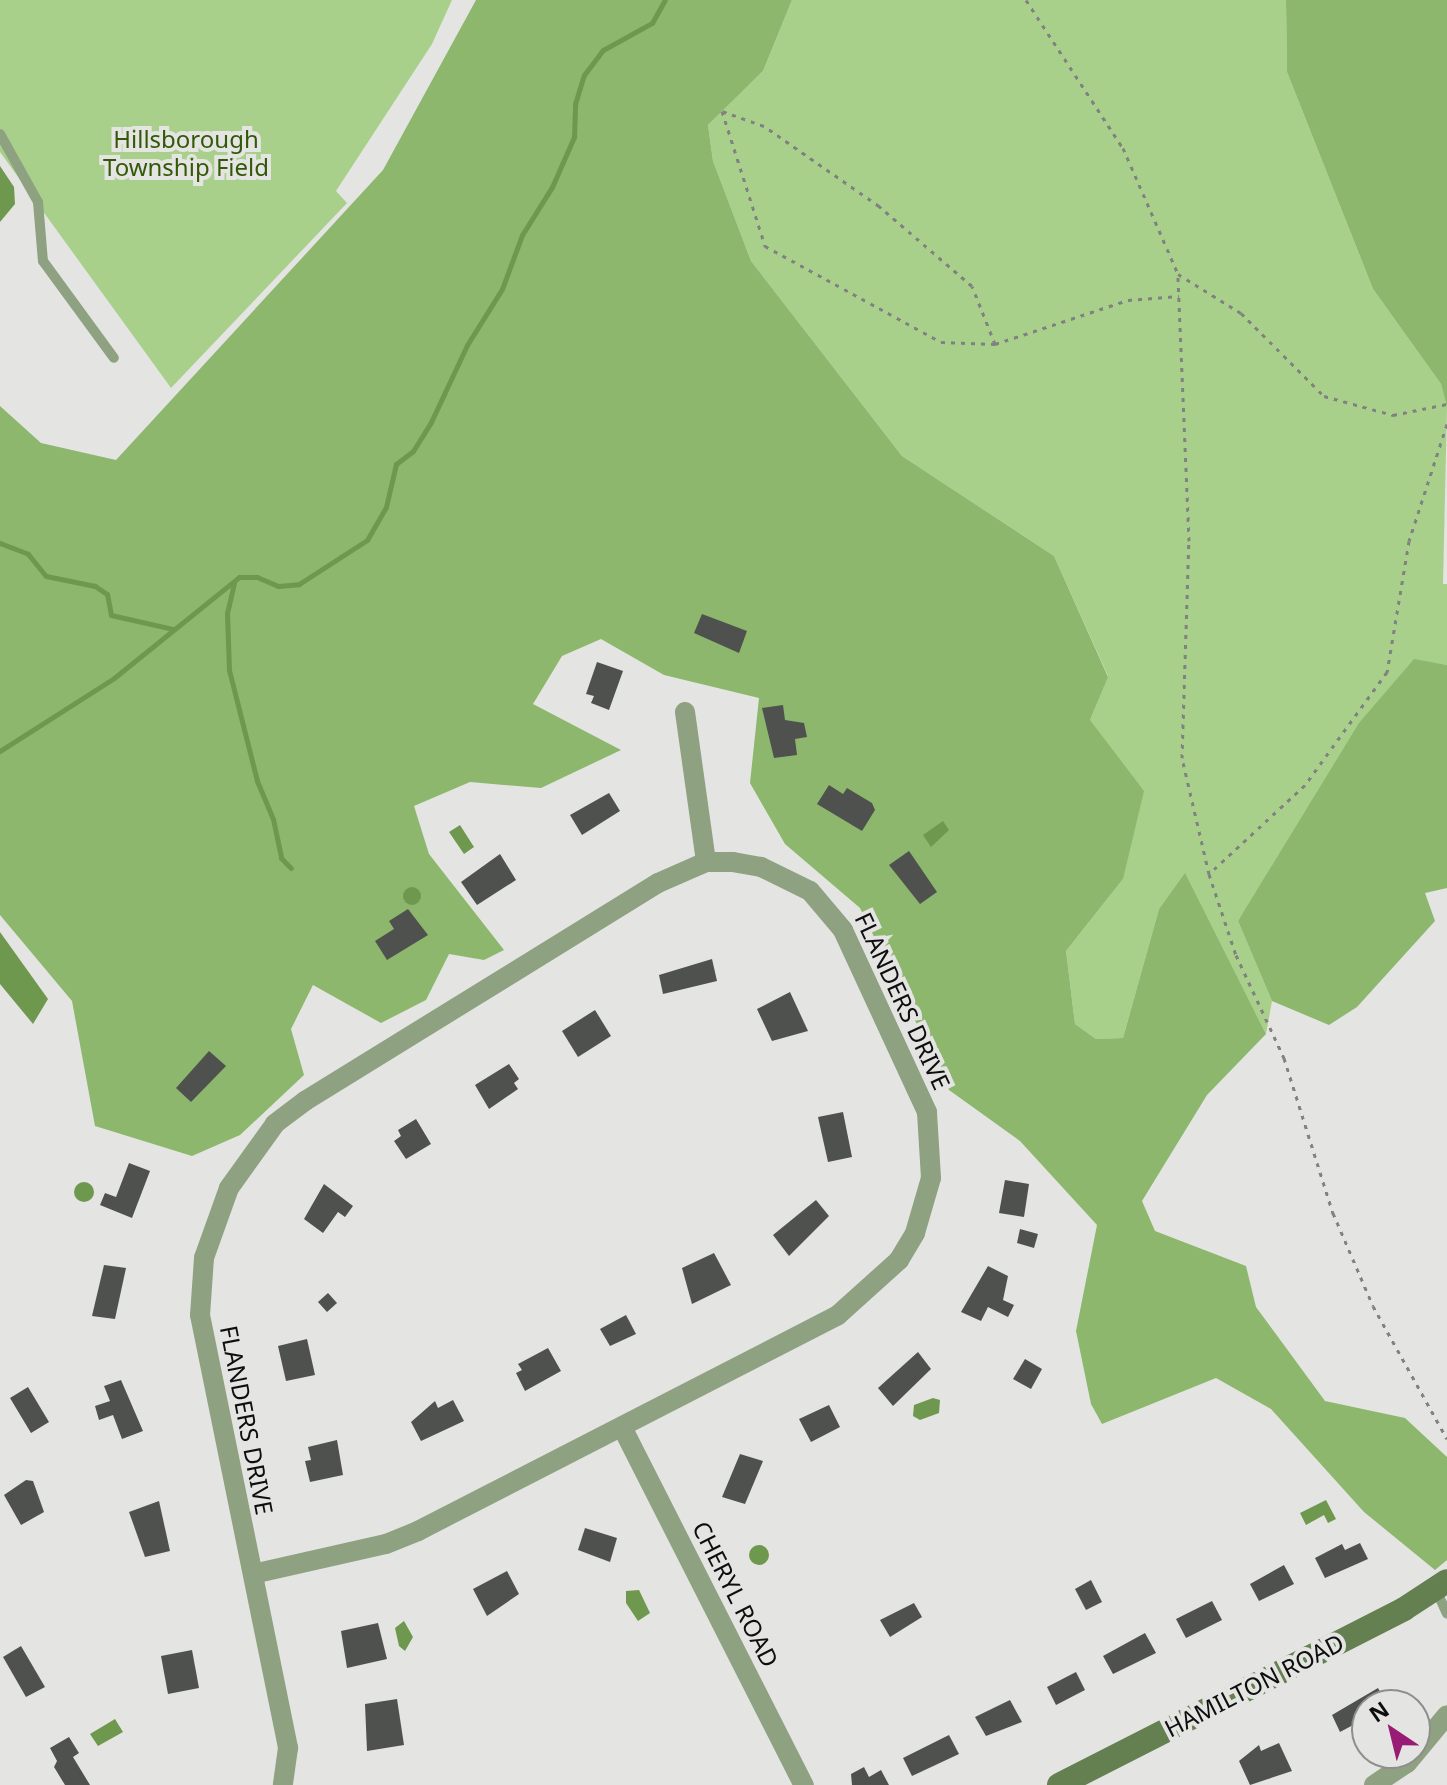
<!DOCTYPE html>
<html>
<head>
<meta charset="utf-8">
<style>
	body { margin:0 }
	#map { position:relative; width:1447px; height:1785px; overflow:hidden; background:#e4e5e3; font-family:"Noto Sans",sans-serif }
	div>[style] { position:absolute }
	[style*='--x'] { left:calc(var(--x)*1px); top:calc(var(--y)*1px); width:calc(var(--w)*1px); rotate:calc(var(--a)*1deg) }
	.green>* { inset:0; background:#a8d08b }
	.forest>* { inset:0; background:#8cb76c }
	.water>* { inset:0; background:#6e984e }
	.round { border-radius:50% }
	.stream>* { height:5px; margin:-2.5px; padding:0 2.5px; transform-origin:2.5px; border-radius:2.5px; background:#6e984e }
	.building>* { inset:0; background:#4f514f }
	.path>* { height:3px; margin-top:-1.5px; transform-origin:0; background:repeating-linear-gradient(90deg,#808180 0 4px,transparent 0 10px) }
	.lane>* { height:10px; margin:-5px; padding:0 5px; transform-origin:5px; border-radius:5px; background:#8ea181 }
	.street>* { height:20px; margin:-10px; padding:0 10px; transform-origin:10px; border-radius:10px; background:#8ea181 }
	.secondary>* { height:24px; margin:-12px; padding:0 12px; transform-origin:12px; border-radius:12px; background:#647f50 }
	span { translate:-50% -50%; white-space:nowrap; text-align:center; line-height:1.15; -webkit-text-stroke:8px #e4e5e3; paint-order:stroke }
	.park-label { font-size:24px; color:#335907 }
	.street-label { font-size:24px; color:#0d0e0d }
	.north { position:absolute; left:1351px; top:1689px; width:80px; height:80px; box-sizing:border-box; background:#e4e5e3; border:2px solid #8e8f8d; border-radius:50%; rotate:325deg; font-size:22px; font-weight:700; line-height:32px; text-align:center; color:#0d0e0d }
	.north::after { content:''; display:block; margin:auto; width:28px; height:36px; background:#981c74; clip-path:polygon(50% 0,100% 100%,50% 72%,0 100%) }
</style>
</head>
<body>
<div id="map">
	<div class="green">
		<div style="clip-path:polygon(0 0,452px 0,432px 44px,336px 191px,347px 203px,171px 388px,0 152px)"></div>
		<div style="clip-path:polygon(792px 0,1286px 0,1287px 72px,1373px 289px,1441px 384px,1447px 408px,1443px 584px,1447px 584px,1447px 665px,1414px 660px,1238px 921px,1272px 1001px,1266px 1034px,1185px 874px,1159px 909px,1123px 1038px,1096px 1039px,1075px 1024px,1066px 951px,1123px 879px,1090px 720px,1108px 676px,1054px 556px,902px 456px,751px 261px,713px 161px,708px 125px,763px 71px)"></div>
	</div>
	<div class="forest">
		<div style="clip-path:polygon(476px 0,792px 0,763px 71px,708px 125px,713px 161px,751px 261px,902px 456px,1054px 556px,1108px 677px,1090px 720px,1144px 791px,1123px 879px,1066px 951px,1075px 1024px,1096px 1039px,1123px 1038px,1159px 909px,1185px 873px,1266px 1034px,1207px 1095px,1142px 1201px,1155px 1231px,1246px 1266px,1256px 1307px,1325px 1401px,1405px 1418px,1447px 1457px,1447px 1560px,1435px 1570px,1364px 1512px,1271px 1409px,1216px 1378px,1102px 1424px,1091px 1404px,1076px 1331px,1097px 1225px,1020px 1141px,949px 1090px,860px 908px,785px 844px,750px 783px,759px 698px,664px 675px,601px 639px,562px 656px,533px 704px,621px 750px,541px 788px,470px 782px,414px 806px,429px 854px,504px 950px,484px 960px,449px 954px,426px 1000px,381px 1023px,313px 985px,291px 1029px,304px 1075px,240px 1135px,192px 1156px,95px 1126px,72px 1001px,0 915px,0 406px,41px 443px,116px 460px,383px 170px)"></div>
		<div style="clip-path:polygon(1286px 0,1447px 0,1447px 408px,1441px 384px,1373px 289px,1287px 72px)"></div>
		<div style="clip-path:polygon(1414px 659px,1447px 665px,1447px 888px,1425px 893px,1435px 921px,1357px 1007px,1329px 1025px,1272px 1001px,1238px 921px,1359px 723px)"></div>
	</div>
	<div class="water">
		<div style="clip-path:polygon(0 166px,14px 187px,15px 204px,0 222px)"></div>
		<div style="clip-path:polygon(943px 821px,949px 830px,931px 847px,923px 835px)"></div>
		<div style="clip-path:polygon(460px 825px,474px 847px,464px 854px,449px 832px)"></div>
		<div class="round" style="left:403px;top:887px;width:18px;height:18px"></div>
		<div style="clip-path:polygon(0 932px,48px 999px,33px 1024px,0 984px)"></div>
		<div class="round" style="left:74px;top:1182px;width:20px;height:20px"></div>
		<div style="clip-path:polygon(933px 1398px,940px 1400px,939px 1413px,920px 1420px,913px 1416px,914px 1405px)"></div>
		<div style="clip-path:polygon(1326px 1500px,1336px 1519px,1328px 1523px,1324px 1515px,1306px 1525px,1300px 1513px)"></div>
		<div class="round" style="left:749px;top:1545px;width:20px;height:20px"></div>
		<div style="clip-path:polygon(639px 1590px,650px 1613px,638px 1621px,626px 1603px,626px 1591px)"></div>
		<div style="clip-path:polygon(404px 1621px,413px 1637px,405px 1651px,399px 1646px,395px 1628px)"></div>
		<div style="clip-path:polygon(115px 1719px,123px 1732px,98px 1746px,90px 1734px)"></div>
	</div>
	<div class="stream">
		<div style="--x:0;--y:543;--w:30;--a:21"></div>
		<div style="--x:28;--y:554;--w:28;--a:51"></div>
		<div style="--x:46;--y:576;--w:50;--a:11.5"></div>
		<div style="--x:95;--y:586;--w:14;--a:34"></div>
		<div style="--x:107;--y:594;--w:21;--a:79"></div>
		<div style="--x:111;--y:615;--w:64;--a:12.7"></div>
		<div style="--x:234;--y:583;--w:31;--a:103"></div>
		<div style="--x:227;--y:613;--w:57;--a:88"></div>
		<div style="--x:229;--y:670;--w:114;--a:75.8"></div>
		<div style="--x:257;--y:781;--w:41;--a:67.2"></div>
		<div style="--x:273;--y:819;--w:40;--a:78"></div>
		<div style="--x:281;--y:858;--w:14;--a:45"></div>
		<div style="--x:0;--y:751;--w:135;--a:-32.6"></div>
		<div style="--x:114;--y:678;--w:161;--a:-38.9"></div>
		<div style="--x:239;--y:577;--w:18;--a:0"></div>
		<div style="--x:257;--y:577;--w:23;--a:23"></div>
		<div style="--x:278;--y:586;--w:21;--a:-5"></div>
		<div style="--x:299;--y:584;--w:81;--a:-32.9"></div>
		<div style="--x:367;--y:540;--w:38;--a:-60"></div>
		<div style="--x:386;--y:507;--w:44;--a:-76.9"></div>
		<div style="--x:396;--y:464;--w:21;--a:-37"></div>
		<div style="--x:413;--y:451;--w:34;--a:-58"></div>
		<div style="--x:431;--y:422;--w:85;--a:-64.9"></div>
		<div style="--x:467;--y:345;--w:66;--a:-58"></div>
		<div style="--x:502;--y:289;--w:58;--a:-69.7"></div>
		<div style="--x:522;--y:235;--w:57;--a:-58"></div>
		<div style="--x:552;--y:187;--w:55;--a:-66.3"></div>
		<div style="--x:574;--y:137;--w:33;--a:-88"></div>
		<div style="--x:575;--y:104;--w:30;--a:-73"></div>
		<div style="--x:584;--y:75;--w:31;--a:-53"></div>
		<div style="--x:603;--y:50;--w:56;--a:-28.9"></div>
		<div style="--x:652;--y:23;--w:26;--a:-61"></div>
	</div>
	<div class="building">
		<div style="clip-path:polygon(702px 614px,747px 631px,739px 653px,694px 633px)"></div>
		<div style="clip-path:polygon(597px 662px,623px 671px,609px 710px,591px 703px,594px 696px,586px 694px)"></div>
		<div style="clip-path:polygon(783px 705px,785px 720px,804px 723px,807px 737px,795px 739px,797px 755px,774px 758px,762px 708px)"></div>
		<div style="clip-path:polygon(829px 785px,843px 794px,847px 788px,872px 803px,875px 810px,862px 831px,817px 804px)"></div>
		<div style="clip-path:polygon(609px 793px,620px 811px,582px 835px,570px 815px)"></div>
		<div style="clip-path:polygon(909px 851px,937px 892px,920px 904px,889px 865px)"></div>
		<div style="clip-path:polygon(500px 854px,516px 880px,477px 905px,461px 882px)"></div>
		<div style="clip-path:polygon(408px 909px,428px 935px,387px 960px,375px 941px,394px 929px,389px 921px)"></div>
		<div style="clip-path:polygon(712px 959px,717px 981px,663px 994px,659px 975px)"></div>
		<div style="clip-path:polygon(790px 992px,808px 1031px,772px 1041px,757px 1009px)"></div>
		<div style="clip-path:polygon(595px 1010px,611px 1036px,578px 1057px,562px 1031px)"></div>
		<div style="clip-path:polygon(209px 1051px,226px 1066px,191px 1102px,176px 1088px)"></div>
		<div style="clip-path:polygon(509px 1064px,519px 1079px,514px 1083px,518px 1089px,489px 1109px,475px 1085px)"></div>
		<div style="clip-path:polygon(843px 1112px,852px 1157px,828px 1162px,818px 1117px)"></div>
		<div style="clip-path:polygon(416px 1119px,431px 1144px,406px 1159px,394px 1141px,401px 1136px,398px 1130px)"></div>
		<div style="clip-path:polygon(129px 1163px,150px 1171px,132px 1218px,100px 1205px,105px 1193px,116px 1197px)"></div>
		<div style="clip-path:polygon(1005px 1180px,1029px 1184px,1024px 1217px,999px 1213px)"></div>
		<div style="clip-path:polygon(324px 1184px,353px 1206px,345px 1217px,338px 1212px,323px 1233px,304px 1219px)"></div>
		<div style="clip-path:polygon(816px 1200px,829px 1216px,789px 1256px,773px 1235px)"></div>
		<div style="clip-path:polygon(1020px 1229px,1038px 1234px,1034px 1248px,1017px 1243px)"></div>
		<div style="clip-path:polygon(714px 1253px,731px 1285px,692px 1304px,682px 1268px)"></div>
		<div style="clip-path:polygon(104px 1265px,126px 1268px,115px 1319px,92px 1316px)"></div>
		<div style="clip-path:polygon(988px 1266px,1008px 1276px,1003px 1300px,1014px 1305px,1008px 1317px,988px 1307px,981px 1321px,961px 1312px)"></div>
		<div style="clip-path:polygon(328px 1293px,337px 1303px,327px 1312px,318px 1302px)"></div>
		<div style="clip-path:polygon(626px 1315px,636px 1334px,610px 1346px,600px 1329px)"></div>
		<div style="clip-path:polygon(307px 1339px,315px 1375px,286px 1381px,278px 1346px)"></div>
		<div style="clip-path:polygon(548px 1348px,561px 1371px,525px 1391px,516px 1373px,522px 1370px,518px 1364px)"></div>
		<div style="clip-path:polygon(918px 1352px,931px 1369px,893px 1406px,878px 1388px)"></div>
		<div style="clip-path:polygon(1025px 1359px,1042px 1369px,1031px 1389px,1013px 1379px)"></div>
		<div style="clip-path:polygon(121px 1380px,143px 1431px,122px 1439px,113px 1415px,99px 1420px,95px 1406px,110px 1401px,104px 1386px)"></div>
		<div style="clip-path:polygon(28px 1387px,49px 1422px,31px 1433px,10px 1398px)"></div>
		<div style="clip-path:polygon(453px 1400px,464px 1421px,421px 1441px,411px 1422px,435px 1401px,438px 1408px)"></div>
		<div style="clip-path:polygon(829px 1405px,840px 1427px,811px 1442px,799px 1419px)"></div>
		<div style="clip-path:polygon(337px 1440px,343px 1475px,310px 1482px,305px 1461px,311px 1460px,308px 1447px)"></div>
		<div style="clip-path:polygon(740px 1454px,763px 1461px,745px 1504px,722px 1497px)"></div>
		<div style="clip-path:polygon(26px 1480px,33px 1481px,44px 1512px,21px 1525px,4px 1495px)"></div>
		<div style="clip-path:polygon(159px 1501px,170px 1551px,145px 1557px,129px 1512px)"></div>
		<div style="clip-path:polygon(585px 1528px,617px 1538px,610px 1562px,578px 1550px)"></div>
		<div style="clip-path:polygon(1360px 1543px,1368px 1559px,1325px 1578px,1315px 1558px,1342px 1544px,1345px 1550px)"></div>
		<div style="clip-path:polygon(1284px 1565px,1294px 1584px,1259px 1601px,1250px 1584px)"></div>
		<div style="clip-path:polygon(507px 1571px,519px 1594px,487px 1616px,473px 1589px)"></div>
		<div style="clip-path:polygon(1091px 1580px,1102px 1602px,1086px 1610px,1075px 1589px)"></div>
		<div style="clip-path:polygon(1212px 1601px,1222px 1620px,1186px 1638px,1176px 1619px)"></div>
		<div style="clip-path:polygon(914px 1603px,922px 1617px,890px 1637px,880px 1620px)"></div>
		<div style="clip-path:polygon(378px 1623px,387px 1659px,347px 1668px,341px 1631px)"></div>
		<div style="clip-path:polygon(1145px 1633px,1156px 1653px,1113px 1674px,1103px 1656px)"></div>
		<div style="clip-path:polygon(21px 1646px,45px 1687px,26px 1697px,3px 1657px)"></div>
		<div style="clip-path:polygon(192px 1650px,199px 1688px,168px 1694px,161px 1656px)"></div>
		<div style="clip-path:polygon(1076px 1672px,1085px 1690px,1056px 1705px,1047px 1687px)"></div>
		<div style="clip-path:polygon(1378px 1688px,1387px 1705px,1367px 1705px,1367px 1727px,1358px 1731px,1355px 1724px,1340px 1732px,1332px 1715px)"></div>
		<div style="clip-path:polygon(397px 1699px,404px 1745px,367px 1751px,365px 1704px)"></div>
		<div style="clip-path:polygon(1010px 1700px,1022px 1722px,986px 1736px,975px 1717px)"></div>
		<div style="clip-path:polygon(949px 1735px,959px 1754px,912px 1776px,903px 1758px)"></div>
		<div style="clip-path:polygon(69px 1737px,79px 1753px,73px 1757px,90px 1785px,65px 1785px,54px 1767px,57px 1761px,50px 1748px)"></div>
		<div style="clip-path:polygon(1279px 1743px,1292px 1771px,1250px 1785px,1239px 1761px,1259px 1745px,1261px 1751px)"></div>
		<div style="clip-path:polygon(864px 1767px,869px 1777px,881px 1770px,889px 1785px,852px 1785px,851px 1774px)"></div>
	</div>
	<div class="path">
		<div style="--x:1026;--y:0;--w:177;--a:56.8"></div>
		<div style="--x:1123;--y:148;--w:137;--a:66.4"></div>
		<div style="--x:995;--y:344;--w:62;--a:-111.6"></div>
		<div style="--x:972;--y:286;--w:123;--a:-139.3"></div>
		<div style="--x:879;--y:206;--w:140;--a:-145.2"></div>
		<div style="--x:764;--y:126;--w:45;--a:-160.3"></div>
		<div style="--x:722;--y:111;--w:142;--a:72.3"></div>
		<div style="--x:765;--y:246;--w:200;--a:28.6"></div>
		<div style="--x:941;--y:342;--w:54;--a:2.1"></div>
		<div style="--x:995;--y:344;--w:140;--a:-18.3"></div>
		<div style="--x:1128;--y:300;--w:51;--a:-4.5"></div>
		<div style="--x:1447;--y:424;--w:123;--a:108"></div>
		<div style="--x:1409;--y:541;--w:133;--a:99.5"></div>
		<div style="--x:1387;--y:672;--w:140;--a:126"></div>
		<div style="--x:1305;--y:785;--w:131;--a:137.2"></div>
		<div style="--x:1209;--y:874;--w:85;--a:71.6"></div>
		<div style="--x:1236;--y:955;--w:114;--a:65"></div>
		<div style="--x:1284;--y:1058;--w:163;--a:72.5"></div>
		<div style="--x:1333;--y:1213;--w:101;--a:66.7"></div>
		<div style="--x:1373;--y:1306;--w:152;--a:60.9"></div>
		<div style="--x:1209;--y:874;--w:119;--a:-103.1"></div>
		<div style="--x:1182;--y:758;--w:217;--a:-88.2"></div>
		<div style="--x:1189;--y:541;--w:267;--a:-92.4"></div>
		<div style="--x:1178;--y:274;--w:74;--a:31.8"></div>
		<div style="--x:1241;--y:313;--w:117;--a:45"></div>
		<div style="--x:1324;--y:396;--w:72;--a:15.4"></div>
		<div style="--x:1393;--y:415;--w:55;--a:-11.5"></div>
	</div>
	<div class="lane">
		<div style="--x:0;--y:134;--w:78;--a:60.8"></div>
		<div style="--x:38;--y:202;--w:59;--a:85.2"></div>
		<div style="--x:43;--y:261;--w:120;--a:53.8"></div>
		<div style="--x:1436;--y:1590;--w:26;--a:65"></div>
	</div>
	<div class="street">
		<div style="--x:685;--y:712;--w:151;--a:82"></div>
		<div style="--x:622;--y:1427;--w:402;--a:63.1"></div>
		<div style="--x:253;--y:1574;--w:136;--a:-12.7"></div>
		<div style="--x:386;--y:1544;--w:35;--a:-22"></div>
		<div style="--x:418;--y:1531;--w:472;--a:-27.2"></div>
		<div style="--x:838;--y:1315;--w:82;--a:-42"></div>
		<div style="--x:899;--y:1260;--w:31;--a:-59"></div>
		<div style="--x:915;--y:1233;--w:57;--a:-73.8"></div>
		<div style="--x:931;--y:1178;--w:66;--a:-93.5"></div>
		<div style="--x:927;--y:1112;--w:200;--a:-114.8"></div>
		<div style="--x:843;--y:930;--w:51;--a:-130.2"></div>
		<div style="--x:810;--y:891;--w:55;--a:-153.9"></div>
		<div style="--x:761;--y:867;--w:28;--a:-170"></div>
		<div style="--x:733;--y:862;--w:27;--a:180"></div>
		<div style="--x:706;--y:862;--w:52;--a:156.4"></div>
		<div style="--x:658;--y:883;--w:415;--a:148.3"></div>
		<div style="--x:305;--y:1101;--w:38;--a:143"></div>
		<div style="--x:275;--y:1124;--w:79;--a:125.7"></div>
		<div style="--x:229;--y:1188;--w:74;--a:109.7"></div>
		<div style="--x:204;--y:1258;--w:57;--a:94"></div>
		<div style="--x:200;--y:1315;--w:442;--a:78.5"></div>
		<div style="--x:288;--y:1748;--w:37;--a:98"></div>
		<div style="--x:1374;--y:1785;--w:40;--a:-34"></div>
		<div style="--x:1407;--y:1763;--w:62;--a:-50.2"></div>
	</div>
	<div class="secondary">
		<div style="--x:1059;--y:1785;--w:387;--a:-27"></div>
		<div style="--x:1404;--y:1609;--w:51;--a:-33.1"></div>
	</div>
	<div class="park-label">
		<span style="left:186px;top:153px">Hillsborough<br>Township Field</span>
	</div>
	<div class="street-label">
		<span style="left:903px;top:1001px;rotate:65deg">FLANDERS DRIVE</span>
		<span style="left:247px;top:1420px;rotate:79deg">FLANDERS DRIVE</span>
		<span style="left:736px;top:1594px;rotate:63deg">CHERYL ROAD</span>
		<span style="left:1254px;top:1685px;rotate:-27deg">HAMILTON ROAD</span>
	</div>
	<div class="north">N</div>
</div>
</body>
</html>
